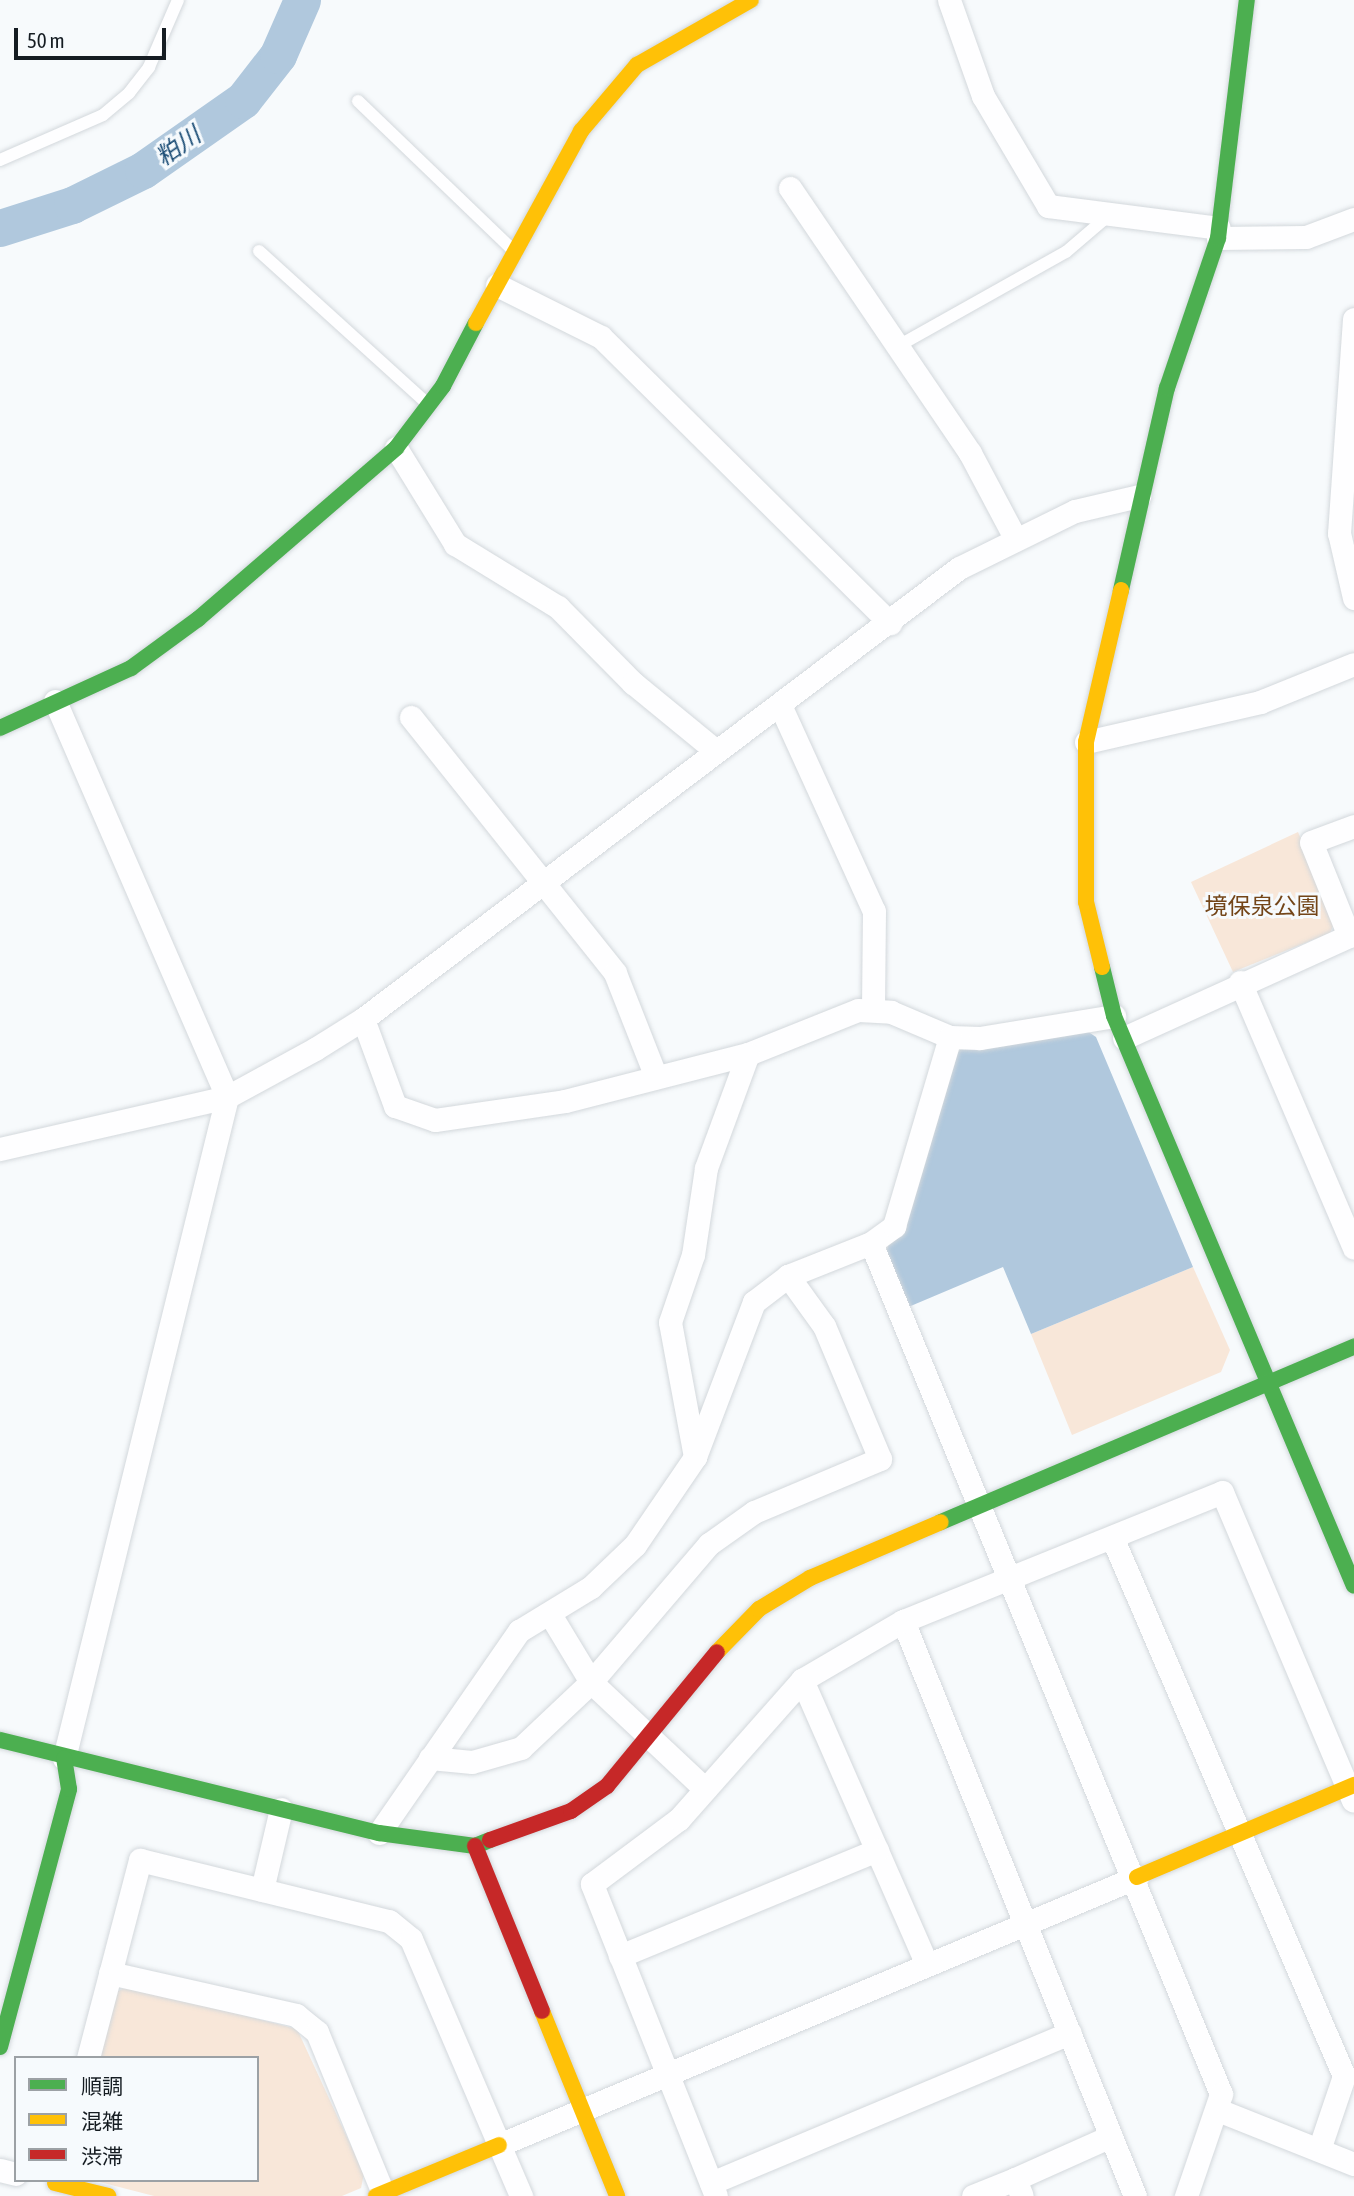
<!DOCTYPE html>
<html>
<head>
<meta charset="utf-8">
<style>
	body { margin:0 }
	#map { position:relative; width:1354px; height:2196px; overflow:hidden; background:#f7fafc; font-family:"Asap Condensed","Noto Sans JP",sans-serif }
	div>[style] { position:absolute }
	[style*='--x'] { left:calc(var(--x)*1px); top:calc(var(--y)*1px); width:calc(var(--w)*1px); rotate:calc(var(--a)*1deg) }
	.green>* { inset:0; background:#f8e7d9 }
	.water>* { inset:0; background:#b0c8dd }
	.river>* { height:37px; margin:-18.5px; padding:0 18.5px; transform-origin:18.5px; border-radius:18.5px; background:#b0c8dd }
	.roads { filter:drop-shadow(0 0 2px #d3d8dc) drop-shadow(0 0 2px #d3d8dc) }
	.lane>* { height:12px; margin:-6px; padding:0 6px; transform-origin:6px; border-radius:6px; background:#fefeff }
	.street>* { height:23px; margin:-11.5px; padding:0 11.5px; transform-origin:11.5px; border-radius:11.5px; background:#fefeff }
	.fast>* { height:16px; margin:-8px; padding:0 8px; transform-origin:8px; border-radius:8px; background:#4caf50 }
	.slow>* { height:16px; margin:-8px; padding:0 8px; transform-origin:8px; border-radius:8px; background:#ffc107 }
	.jam>* { height:16px; margin:-8px; padding:0 8px; transform-origin:8px; border-radius:8px; background:#c62828 }
	span { translate:-50% -50%; white-space:nowrap; text-align:center; line-height:1.15; -webkit-text-stroke:6px #f6fafd; paint-order:stroke }
	.park-label { font-size:23px; color:#734518 }
	.water-label { font-size:24px; color:#1a4c75; font-style:italic }
	.legend { position:absolute; left:14px; top:2056px; width:245px; height:126px; box-sizing:border-box; background:#f6fafd; border:2px solid #9ca1a5; margin:0; padding:9px 12px; list-style:none; font-size:21px; color:#151c22 }
	.legend li { display:flex; align-items:center; gap:14px; height:35px }
	.legend b { width:35px; border:2px solid #9ca1a5 }
	.scale { position:absolute; left:14px; top:28px; width:152px; height:32px; box-sizing:border-box; border:4px solid #151c22; border-top:0; padding-left:9px; font-size:21px; line-height:24px; white-space:nowrap; color:#151c22; -webkit-text-stroke:5px #f6fafd; paint-order:stroke }
</style>
</head>
<body>
<div id="map">
	<div class="green">
		<div style="clip-path:polygon(1298px 832px,1335px 921px,1330px 933px,1233px 972px,1191px 882px)"></div>
		<div style="clip-path:polygon(1193px 1267px,1230px 1350px,1221px 1372px,1072px 1435px,1031px 1334px)"></div>
		<div style="clip-path:polygon(129px 1986px,297px 2029px,364px 2174px,361px 2188px,342px 2196px,154px 2196px,92px 2180px,257px 2180px,257px 2058px,98px 2058px,116px 1992px)"></div>
	</div>
	<div class="water">
		<div style="clip-path:polygon(1084px 1029px,1096px 1037px,1193px 1267px,1031px 1334px,1003px 1267px,906px 1308px,885px 1255px,889px 1243px,902px 1236px,953px 1060px,962px 1047px)"></div>
	</div>
	<div class="river">
		<div style="--x:0;--y:228;--w:76;--a:-17.7"></div>
		<div style="--x:72;--y:205;--w:79;--a:-26.2"></div>
		<div style="--x:143;--y:170;--w:122;--a:-35"></div>
		<div style="--x:243;--y:100;--w:57;--a:-52.1"></div>
		<div style="--x:278;--y:55;--w:60;--a:-66.4"></div>
	</div>
	<div class="roads">
		<div class="lane">
			<div style="--x:358;--y:101;--w:212;--a:43.9"></div>
			<div style="--x:0;--y:160;--w:112;--a:-23.6"></div>
			<div style="--x:103;--y:115;--w:34;--a:-40"></div>
			<div style="--x:129;--y:93;--w:33;--a:-52"></div>
			<div style="--x:149;--y:67;--w:73;--a:-66.6"></div>
			<div style="--x:259;--y:251;--w:229;--a:42.2"></div>
			<div style="--x:900;--y:345;--w:190;--a:-29.3"></div>
			<div style="--x:1066;--y:252;--w:55;--a:-40.6"></div>
		</div>
		<div class="street">
			<div style="--x:949;--y:0;--w:102;--a:70.5"></div>
			<div style="--x:983;--y:96;--w:128;--a:59.4"></div>
			<div style="--x:1048;--y:206;--w:172;--a:7.3"></div>
			<div style="--x:790;--y:188;--w:320;--a:55.8"></div>
			<div style="--x:970;--y:453;--w:94;--a:62.1"></div>
			<div style="--x:1218;--y:238;--w:88;--a:-0.7"></div>
			<div style="--x:1306;--y:237;--w:51;--a:-20.6"></div>
			<div style="--x:497;--y:285;--w:116;--a:26.6"></div>
			<div style="--x:601;--y:337;--w:407;--a:44.7"></div>
			<div style="--x:1354;--y:319;--w:215;--a:94"></div>
			<div style="--x:1339;--y:533;--w:67;--a:77"></div>
			<div style="--x:396;--y:448;--w:113;--a:58.4"></div>
			<div style="--x:455;--y:544;--w:121;--a:31.5"></div>
			<div style="--x:558;--y:607;--w:107;--a:45.4"></div>
			<div style="--x:633;--y:683;--w:107;--a:39.3"></div>
			<div style="--x:55;--y:701;--w:432;--a:66.5"></div>
			<div style="--x:227;--y:1097;--w:681;--a:103.85"></div>
			<div style="--x:780;--y:705;--w:226;--a:65.5"></div>
			<div style="--x:874;--y:911;--w:97;--a:90.6"></div>
			<div style="--x:411;--y:717;--w:327;--a:51.4"></div>
			<div style="--x:615;--y:973;--w:112;--a:68.5"></div>
			<div style="--x:1086;--y:742;--w:179;--a:-12.9"></div>
			<div style="--x:1260;--y:702;--w:101;--a:-22"></div>
			<div style="--x:1240;--y:982;--w:289;--a:66.8"></div>
			<div style="--x:363;--y:1019;--w:93;--a:69.8"></div>
			<div style="--x:395;--y:1106;--w:42;--a:19.3"></div>
			<div style="--x:435;--y:1120;--w:131;--a:-8.3"></div>
			<div style="--x:565;--y:1101;--w:189;--a:-14.4"></div>
			<div style="--x:748;--y:1054;--w:118;--a:-21.8"></div>
			<div style="--x:858;--y:1010;--w:33;--a:3"></div>
			<div style="--x:891;--y:1012;--w:64;--a:23"></div>
			<div style="--x:950;--y:1037;--w:30;--a:2"></div>
			<div style="--x:980;--y:1038;--w:136;--a:-9.3"></div>
			<div style="--x:1124;--y:1038;--w:247;--a:-24.4"></div>
			<div style="--x:1349;--y:936;--w:101;--a:-112"></div>
			<div style="--x:1311;--y:842;--w:46;--a:-20.4"></div>
			<div style="--x:0;--y:1149;--w:233;--a:-12.9"></div>
			<div style="--x:227;--y:1097;--w:100;--a:-28.6"></div>
			<div style="--x:315;--y:1049;--w:57;--a:-32"></div>
			<div style="--x:363;--y:1019;--w:747;--a:-37.12"></div>
			<div style="--x:959;--y:568;--w:129;--a:-26.2"></div>
			<div style="--x:1075;--y:511;--w:66;--a:-13.2"></div>
			<div style="--x:871;--y:1243;--w:920;--a:67.64"></div>
			<div style="--x:1221;--y:2094;--w:108;--a:108.9"></div>
			<div style="--x:695;--y:1457;--w:137;--a:-100.5"></div>
			<div style="--x:670;--y:1322;--w:71;--a:-71.1"></div>
			<div style="--x:693;--y:1255;--w:88;--a:-81.5"></div>
			<div style="--x:706;--y:1168;--w:121;--a:-69.8"></div>
			<div style="--x:1112;--y:1537;--w:587;--a:66.71"></div>
			<div style="--x:1344;--y:2076;--w:78;--a:108.7"></div>
			<div style="--x:551;--y:1616;--w:77;--a:58.8"></div>
			<div style="--x:591;--y:1682;--w:155;--a:43.2"></div>
			<div style="--x:903;--y:1621;--w:620;--a:68.03"></div>
			<div style="--x:802;--y:1680;--w:309;--a:66.3"></div>
			<div style="--x:430;--y:1758;--w:42;--a:5.4"></div>
			<div style="--x:472;--y:1762;--w:51;--a:-15.9"></div>
			<div style="--x:521;--y:1748;--w:96;--a:-43.3"></div>
			<div style="--x:591;--y:1682;--w:182;--a:-49.5"></div>
			<div style="--x:709;--y:1544;--w:55;--a:-35.4"></div>
			<div style="--x:754;--y:1512;--w:137;--a:-22.8"></div>
			<div style="--x:880;--y:1459;--w:144;--a:-112.8"></div>
			<div style="--x:824;--y:1326;--w:62;--a:-125.8"></div>
			<div style="--x:379;--y:1833;--w:246;--a:-55.3"></div>
			<div style="--x:519;--y:1631;--w:84;--a:-31.4"></div>
			<div style="--x:591;--y:1587;--w:61;--a:-43.7"></div>
			<div style="--x:635;--y:1545;--w:107;--a:-55.7"></div>
			<div style="--x:695;--y:1457;--w:166;--a:-69.2"></div>
			<div style="--x:754;--y:1302;--w:43;--a:-37.4"></div>
			<div style="--x:788;--y:1276;--w:89;--a:-21.7"></div>
			<div style="--x:871;--y:1243;--w:29;--a:-36"></div>
			<div style="--x:894;--y:1226;--w:197;--a:-73.5"></div>
			<div style="--x:262;--y:1890;--w:83;--a:-76.8"></div>
			<div style="--x:620;--y:1956;--w:278;--a:-22.4"></div>
			<div style="--x:110;--y:1973;--w:191;--a:12.7"></div>
			<div style="--x:296;--y:2015;--w:27;--a:39"></div>
			<div style="--x:317;--y:2032;--w:174;--a:67.7"></div>
			<div style="--x:88;--y:2058;--w:205;--a:-75.3"></div>
			<div style="--x:140;--y:1860;--w:256;--a:13.8"></div>
			<div style="--x:389;--y:1921;--w:28;--a:39"></div>
			<div style="--x:411;--y:1939;--w:280;--a:66.8"></div>
			<div style="--x:1218;--y:2110;--w:146;--a:21.7"></div>
			<div style="--x:499;--y:2145;--w:692;--a:-22.79"></div>
			<div style="--x:0;--y:2170;--w:16;--a:14"></div>
			<div style="--x:1015;--y:2179;--w:105;--a:-24.1"></div>
			<div style="--x:711;--y:2183;--w:389;--a:-22.7"></div>
			<div style="--x:716;--y:2196;--w:336;--a:-111.7"></div>
			<div style="--x:592;--y:1884;--w:109;--a:-36.8"></div>
			<div style="--x:679;--y:1819;--w:186;--a:-48.5"></div>
			<div style="--x:802;--y:1680;--w:117;--a:-30.3"></div>
			<div style="--x:903;--y:1621;--w:344;--a:-22"></div>
			<div style="--x:1222;--y:1492;--w:335;--a:67"></div>
			<div style="--x:973;--y:2196;--w:45;--a:-22"></div>
			<div style="--x:1015;--y:2179;--w:18;--a:68"></div>
		</div>
		<div class="fast">
			<div style="--x:1121;--y:590;--w:207;--a:-77.2"></div>
			<div style="--x:1167;--y:388;--w:158;--a:-71.2"></div>
			<div style="--x:1218;--y:238;--w:240;--a:-83.1"></div>
			<div style="--x:0;--y:728;--w:144;--a:-24.6"></div>
			<div style="--x:131;--y:668;--w:83;--a:-36.2"></div>
			<div style="--x:198;--y:619;--w:262;--a:-40.8"></div>
			<div style="--x:396;--y:448;--w:78;--a:-52.8"></div>
			<div style="--x:443;--y:386;--w:71;--a:-62.4"></div>
			<div style="--x:1102;--y:967;--w:50;--a:76.2"></div>
			<div style="--x:1114;--y:1016;--w:618;--a:67.17"></div>
			<div style="--x:941;--y:1522;--w:449;--a:-23"></div>
			<div style="--x:0;--y:1740;--w:390;--a:13.8"></div>
			<div style="--x:379;--y:1833;--w:97;--a:7.7"></div>
			<div style="--x:475;--y:1846;--w:16;--a:-22"></div>
			<div style="--x:0;--y:2047;--w:267;--a:-75"></div>
			<div style="--x:69;--y:1789;--w:31;--a:-99"></div>
		</div>
		<div class="slow">
			<div style="--x:476;--y:323;--w:219;--a:-61.3"></div>
			<div style="--x:581;--y:131;--w:87;--a:-49.7"></div>
			<div style="--x:637;--y:65;--w:131;--a:-29.7"></div>
			<div style="--x:1102;--y:967;--w:67;--a:-103.8"></div>
			<div style="--x:1086;--y:902;--w:160;--a:-90"></div>
			<div style="--x:1086;--y:742;--w:156;--a:-77"></div>
			<div style="--x:717;--y:1652;--w:60;--a:-45.7"></div>
			<div style="--x:759;--y:1609;--w:60;--a:-31.3"></div>
			<div style="--x:810;--y:1578;--w:142;--a:-23.1"></div>
			<div style="--x:1137;--y:1877;--w:236;--a:-23"></div>
			<div style="--x:542;--y:2011;--w:200;--a:67.9"></div>
			<div style="--x:55;--y:2183;--w:55;--a:13.8"></div>
			<div style="--x:376;--y:2196;--w:133;--a:-22.5"></div>
		</div>
		<div class="jam">
			<div style="--x:490;--y:1840;--w:86;--a:-19.7"></div>
			<div style="--x:571;--y:1811;--w:44;--a:-34.8"></div>
			<div style="--x:607;--y:1786;--w:173;--a:-50.6"></div>
			<div style="--x:475;--y:1846;--w:178;--a:67.9"></div>
		</div>
	</div>
	<div class="park-label">
		<span style="left:1262px;top:906px">境保泉公園</span>
	</div>
	<div class="water-label">
		<span style="left:178px;top:146px;rotate:-35deg">粕川</span>
	</div>
	<ul class="legend">
	<li><b style="height:9px;background:#4caf50"></b>順調</li>
	<li><b style="height:9px;background:#ffc107"></b>混雑</li>
	<li><b style="height:9px;background:#c62828"></b>渋滞</li>
	</ul>
	<div class="scale">50 m</div>
</div>
</body>
</html>
